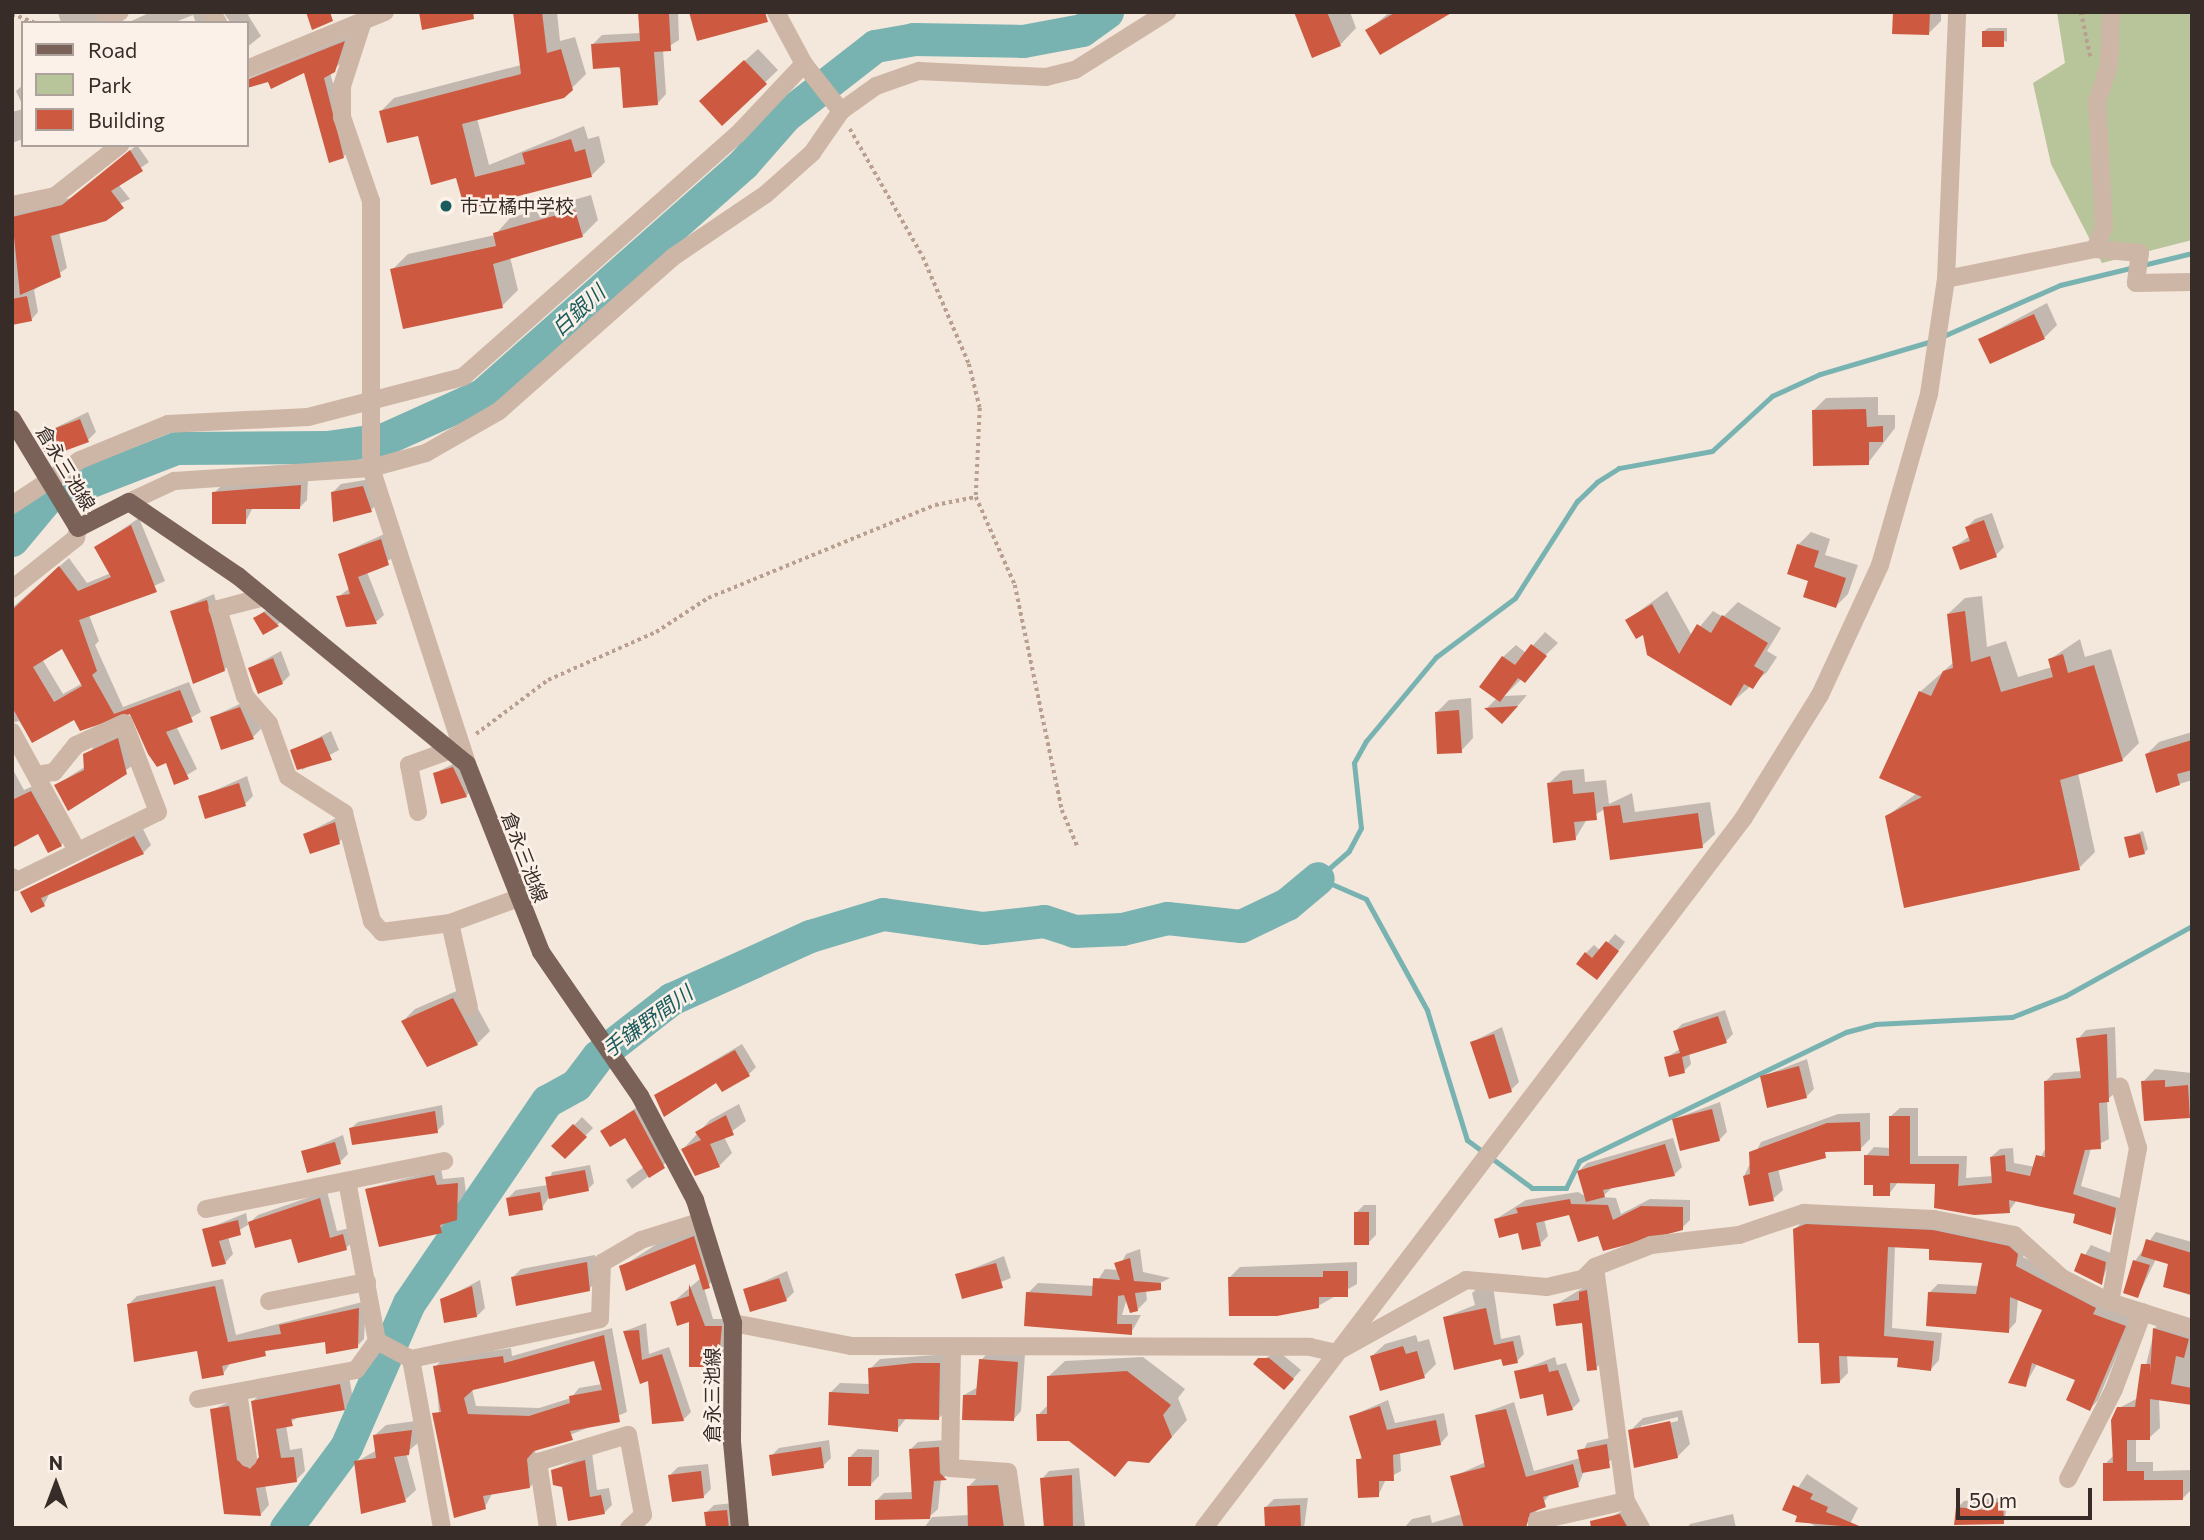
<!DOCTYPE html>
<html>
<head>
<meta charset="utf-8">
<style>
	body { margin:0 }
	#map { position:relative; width:2204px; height:1540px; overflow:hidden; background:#f4e7db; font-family:Commissioner,"Noto Sans JP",sans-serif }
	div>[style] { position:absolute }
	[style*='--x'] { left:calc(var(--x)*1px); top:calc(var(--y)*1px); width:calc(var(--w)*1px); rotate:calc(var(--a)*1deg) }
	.green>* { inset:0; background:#b8c49a }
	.shadow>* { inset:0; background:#0003 }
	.stream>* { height:5px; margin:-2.5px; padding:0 2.5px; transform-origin:2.5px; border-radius:2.5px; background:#78b3b2 }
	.river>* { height:33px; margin:-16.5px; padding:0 16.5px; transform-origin:16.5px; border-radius:16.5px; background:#78b3b2 }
	.building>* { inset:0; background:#cd5a40 }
	.path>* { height:3.5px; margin-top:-1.75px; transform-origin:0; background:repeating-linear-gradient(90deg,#b99f90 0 3.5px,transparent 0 7px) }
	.minor>* { height:18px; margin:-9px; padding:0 9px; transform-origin:9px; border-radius:9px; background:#cdb6a6 }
	.major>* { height:18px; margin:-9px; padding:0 9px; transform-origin:9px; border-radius:9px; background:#7b6258 }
	.dots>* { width:19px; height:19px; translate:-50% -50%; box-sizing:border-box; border:4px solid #fbf1e8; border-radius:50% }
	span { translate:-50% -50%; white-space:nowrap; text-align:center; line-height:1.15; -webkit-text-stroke:5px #fbf1e8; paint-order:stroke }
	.poi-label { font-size:19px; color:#382c28 }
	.left { translate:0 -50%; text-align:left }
	.street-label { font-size:19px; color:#382c28 }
	.water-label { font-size:21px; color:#1a5c5d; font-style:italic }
	.frame { position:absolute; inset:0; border:14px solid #382c28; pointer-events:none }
	.legend { position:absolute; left:21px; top:21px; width:228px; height:126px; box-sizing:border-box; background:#fbf1e8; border:2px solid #ada29b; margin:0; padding:9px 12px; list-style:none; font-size:21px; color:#382c28 }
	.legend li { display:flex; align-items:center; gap:14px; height:35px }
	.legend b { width:35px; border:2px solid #ada29b }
	.north { position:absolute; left:21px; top:1449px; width:70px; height:70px; -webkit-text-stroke:5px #fbf1e8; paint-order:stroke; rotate:0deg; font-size:19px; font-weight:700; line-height:28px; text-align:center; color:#382c28 }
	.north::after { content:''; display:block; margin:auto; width:24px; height:32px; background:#382c28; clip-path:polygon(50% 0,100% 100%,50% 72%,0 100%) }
	.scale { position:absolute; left:1956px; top:1488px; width:136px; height:32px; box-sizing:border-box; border:4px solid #382c28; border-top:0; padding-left:9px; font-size:21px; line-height:24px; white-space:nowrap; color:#382c28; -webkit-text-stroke:5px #fbf1e8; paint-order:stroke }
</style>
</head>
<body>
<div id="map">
	<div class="green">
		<div style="clip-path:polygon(2057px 12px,2192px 12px,2192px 240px,2102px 263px,2051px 164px,2033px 83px,2065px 63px)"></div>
	</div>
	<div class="shadow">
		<div style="clip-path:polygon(58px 12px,103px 12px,106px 23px,61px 23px)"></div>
		<div style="clip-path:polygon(216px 12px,223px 23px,196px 23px,193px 15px,173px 23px,127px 23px,151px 12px)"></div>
		<div style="clip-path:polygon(223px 12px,255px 12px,248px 15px,261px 36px,247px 47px,247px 23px,231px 23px)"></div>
		<div style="clip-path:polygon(515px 12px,557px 12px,560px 41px,575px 37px,586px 74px,572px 88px,477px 118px,489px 165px,584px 126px,588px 139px,599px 136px,605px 162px,592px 175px,466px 208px,458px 176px,419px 133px,381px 111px,394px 98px,521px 65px)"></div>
		<div style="clip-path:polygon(640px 12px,678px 12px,679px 40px,663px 50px,666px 94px,657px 104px,593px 44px,602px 35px,641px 33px)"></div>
		<div style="clip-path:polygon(1296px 12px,1350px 12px,1356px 28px,1340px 45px)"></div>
		<div style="clip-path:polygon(1390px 12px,1450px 12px,1368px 30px)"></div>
		<div style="clip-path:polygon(1895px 12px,1941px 12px,1941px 21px,1928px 34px)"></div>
		<div style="clip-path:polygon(1988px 28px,2007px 28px,2007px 42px,1984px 31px)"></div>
		<div style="clip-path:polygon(349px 36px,341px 63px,330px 72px,350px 150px,343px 157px,305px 71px,247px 85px,247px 79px)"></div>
		<div style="clip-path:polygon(758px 49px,778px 70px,722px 123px,714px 89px)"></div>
		<div style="clip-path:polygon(23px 85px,23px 104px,22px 104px,16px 91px)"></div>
		<div style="clip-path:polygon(23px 109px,23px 139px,12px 143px,12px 112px)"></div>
		<div style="clip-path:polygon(137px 145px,149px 162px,118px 184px,130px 199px,59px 232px,67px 268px,34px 290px,38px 312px,31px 320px,12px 323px,12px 209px,71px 198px)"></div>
		<div style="clip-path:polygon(591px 195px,598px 220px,582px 236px,510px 257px,518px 290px,502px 306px,392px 270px,408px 254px,495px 235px,510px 218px)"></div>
		<div style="clip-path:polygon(2047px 303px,2057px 325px,2044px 338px,1980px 339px)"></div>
		<div style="clip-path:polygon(1878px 397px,1878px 415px,1895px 415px,1895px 428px,1868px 463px,1813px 411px,1826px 398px)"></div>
		<div style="clip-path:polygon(88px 412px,96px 432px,88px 440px,38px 436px)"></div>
		<div style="clip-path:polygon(308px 478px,307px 500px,299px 508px,253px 507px,245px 523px,214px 493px,222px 485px)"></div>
		<div style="clip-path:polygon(371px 479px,379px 502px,371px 510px,333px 492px,341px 484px)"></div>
		<div style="clip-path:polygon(1992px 513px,2004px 547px,1996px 555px,1954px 547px,1970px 536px,1967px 527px,1975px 519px)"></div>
		<div style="clip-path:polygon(evenodd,139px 518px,165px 581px,89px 615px,99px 641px,95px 645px,123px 707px,189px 682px,201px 712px,176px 726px,197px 769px,175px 782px,167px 760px,157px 765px,127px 710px,81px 728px,75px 717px,33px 741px,19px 721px,12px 723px,12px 608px,69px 558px,87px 583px,111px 573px,96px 547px,139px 518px,63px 646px,83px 683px,63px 694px,42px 659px,63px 646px)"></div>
		<div style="clip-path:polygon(389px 532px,396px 556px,367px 572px,384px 615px,376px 622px,347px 625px,338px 597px,350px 588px,340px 554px)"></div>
		<div style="clip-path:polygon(1811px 532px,1830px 539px,1825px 555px,1858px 565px,1848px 594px,1836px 606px,1810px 580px,1798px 545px)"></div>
		<div style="clip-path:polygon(1667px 591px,1692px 636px,1713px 611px,1723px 617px,1738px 602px,1781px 628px,1767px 651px,1777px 657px,1767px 672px,1730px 704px,1627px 620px)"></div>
		<div style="clip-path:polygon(214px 594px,233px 662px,224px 670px,172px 612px)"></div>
		<div style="clip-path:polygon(1982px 596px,1987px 647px,2006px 641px,2018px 677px,2052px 667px,2050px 659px,2080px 639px,2085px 657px,2111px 649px,2139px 743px,2122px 760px,2078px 773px,2095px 852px,2079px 868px,1886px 817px,1917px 793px,1920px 692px,1954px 662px,1948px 614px,1965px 598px)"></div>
		<div style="clip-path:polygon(268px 609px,281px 622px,277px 625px,255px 618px)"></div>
		<div style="clip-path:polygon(1545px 632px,1558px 643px,1504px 696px,1527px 695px,1514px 710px,1487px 708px,1497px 698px,1503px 657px,1516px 645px,1526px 653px)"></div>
		<div style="clip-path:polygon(281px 651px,290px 675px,282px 683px,250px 668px)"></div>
		<div style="clip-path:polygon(1471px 698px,1473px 738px,1461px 751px,1437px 712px,1449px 700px)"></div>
		<div style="clip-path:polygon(248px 700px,261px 729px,253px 737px,212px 717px)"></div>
		<div style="clip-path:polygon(331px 731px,339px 750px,302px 770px,293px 751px)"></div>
		<div style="clip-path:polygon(126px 732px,135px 764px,69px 808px,56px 785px,86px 766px,93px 747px)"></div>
		<div style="clip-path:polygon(2192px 732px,2192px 780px,2157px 791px,2147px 754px,2159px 742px)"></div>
		<div style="clip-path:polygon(461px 760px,474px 788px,466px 796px,435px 773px)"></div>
		<div style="clip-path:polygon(12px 768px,24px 790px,40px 783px,69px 836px,61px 845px,39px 832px,12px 846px)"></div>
		<div style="clip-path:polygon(1584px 769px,1585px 782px,1606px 780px,1609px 804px,1632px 793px,1635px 812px,1710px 802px,1715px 834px,1702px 846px,1611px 858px,1605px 809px,1587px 819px,1575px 839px,1549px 783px,1562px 771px)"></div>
		<div style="clip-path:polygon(247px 776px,253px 796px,245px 804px,200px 797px)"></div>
		<div style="clip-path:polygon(342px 815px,347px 834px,339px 842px,305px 834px)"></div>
		<div style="clip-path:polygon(143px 829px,151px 845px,143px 853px,50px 892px,44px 905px,23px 892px)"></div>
		<div style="clip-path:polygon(2143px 831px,2148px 849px,2144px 853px,2126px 838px)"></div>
		<div style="clip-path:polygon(1615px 934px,1625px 942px,1604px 970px,1586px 953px,1594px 945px,1601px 951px)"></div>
		<div style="clip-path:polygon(466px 987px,490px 1031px,477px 1044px,428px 1064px,403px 1021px,415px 1009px)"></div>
		<div style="clip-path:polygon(1725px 1010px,1733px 1034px,1726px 1041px,1689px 1053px,1691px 1064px,1684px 1071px,1666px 1058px,1680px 1049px,1675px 1031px,1682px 1024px)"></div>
		<div style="clip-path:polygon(1502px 1027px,1519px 1082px,1511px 1090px,1472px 1042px)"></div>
		<div style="clip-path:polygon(2115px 1027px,2117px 1091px,2107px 1100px,2109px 1139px,2091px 1148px,2081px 1186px,2123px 1199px,2110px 1233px,2078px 1213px,2017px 1200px,2009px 1211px,1936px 1182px,1898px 1182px,1889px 1194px,1875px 1184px,1866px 1156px,1874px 1147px,1891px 1148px,1891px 1116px,1900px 1108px,1918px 1108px,1918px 1156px,1967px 1156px,1966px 1178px,1993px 1176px,1991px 1157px,2000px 1149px,2013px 1148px,2014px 1163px,2035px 1167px,2047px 1146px,2046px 1081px,2054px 1073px,2082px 1071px,2078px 1039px,2086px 1030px)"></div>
		<div style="clip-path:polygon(742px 1044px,756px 1067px,749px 1074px,723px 1090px,717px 1081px,663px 1091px)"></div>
		<div style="clip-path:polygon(1807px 1059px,1814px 1089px,1806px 1097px,1761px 1077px)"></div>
		<div style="clip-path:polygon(2155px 1069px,2192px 1073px,2189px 1117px,2143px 1082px)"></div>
		<div style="clip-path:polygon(1720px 1102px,1727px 1132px,1719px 1140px,1674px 1119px)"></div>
		<div style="clip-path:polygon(643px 1103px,672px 1158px,632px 1189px,626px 1180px,644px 1167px,625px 1136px,602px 1131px)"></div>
		<div style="clip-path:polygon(739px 1104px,746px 1121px,724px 1137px,732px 1153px,719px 1166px,683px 1149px,710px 1120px)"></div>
		<div style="clip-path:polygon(442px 1105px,444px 1124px,437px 1131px,350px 1129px,358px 1122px)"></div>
		<div style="clip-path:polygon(1870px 1113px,1870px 1139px,1860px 1149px,1832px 1150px,1778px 1168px,1783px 1190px,1773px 1199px,1744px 1176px,1761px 1142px,1838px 1114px)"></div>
		<div style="clip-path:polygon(582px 1117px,593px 1128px,565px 1157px,554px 1146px)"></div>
		<div style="clip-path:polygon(343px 1135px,348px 1154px,340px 1162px,303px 1152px)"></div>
		<div style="clip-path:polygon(1673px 1138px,1682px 1167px,1674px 1175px,1613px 1187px,1602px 1197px,1616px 1198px,1621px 1214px,1650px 1199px,1690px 1200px,1690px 1220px,1682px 1228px,1599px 1234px,1571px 1213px,1544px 1219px,1548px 1236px,1540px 1244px,1496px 1219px,1526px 1200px,1578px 1192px,1587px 1197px,1579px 1171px,1587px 1163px)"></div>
		<div style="clip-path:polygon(590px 1165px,594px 1183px,588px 1189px,549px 1197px,542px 1208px,508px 1198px,516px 1190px,548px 1185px,552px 1172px)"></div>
		<div style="clip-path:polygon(441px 1169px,443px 1179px,464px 1177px,466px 1193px,460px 1200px,463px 1212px,441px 1231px,366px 1189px)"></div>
		<div style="clip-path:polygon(327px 1191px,337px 1231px,350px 1228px,354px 1241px,346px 1248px,251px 1223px,228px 1237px,233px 1254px,225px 1263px,204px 1230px,246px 1213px,248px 1224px,258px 1215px)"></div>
		<div style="clip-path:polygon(1364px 1205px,1376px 1205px,1376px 1235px,1368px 1243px,1356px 1213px)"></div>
		<div style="clip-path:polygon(1803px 1221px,1942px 1223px,2026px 1245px,2023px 1257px,2133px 1317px,2098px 1400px,2090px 1409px,2077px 1379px,2037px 1364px,2025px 1385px,2045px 1310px,2018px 1298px,2016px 1322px,2008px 1331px,1929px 1293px,1938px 1284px,1979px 1286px,1984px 1261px,1931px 1248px,1895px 1246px,1892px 1328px,1942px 1333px,1939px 1360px,1931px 1369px,1900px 1356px,1847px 1354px,1848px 1373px,1839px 1382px,1820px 1342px,1795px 1229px)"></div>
		<div style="clip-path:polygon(702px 1229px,717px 1278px,704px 1288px,713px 1319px,729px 1319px,726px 1357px,718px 1365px,691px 1320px,672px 1303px,701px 1278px,696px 1262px,621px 1267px,660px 1242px)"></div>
		<div style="clip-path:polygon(2156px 1232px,2192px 1242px,2192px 1296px,2165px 1286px,2170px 1263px,2156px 1259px,2138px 1296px,2135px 1261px)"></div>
		<div style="clip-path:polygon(2091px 1245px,2113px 1254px,2101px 1283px,2076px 1270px)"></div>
		<div style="clip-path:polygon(1140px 1249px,1143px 1272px,1170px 1278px,1146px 1290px,1147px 1300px,1137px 1310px,1127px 1298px,1122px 1315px,1141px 1315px,1131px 1333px,1028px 1293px,1038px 1283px,1094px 1286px,1105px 1269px,1118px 1270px,1126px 1254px)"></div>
		<div style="clip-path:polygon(595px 1255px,597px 1281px,589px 1289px,513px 1277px,521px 1269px)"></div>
		<div style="clip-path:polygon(1004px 1256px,1011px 1278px,963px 1297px,957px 1275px)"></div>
		<div style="clip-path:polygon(1357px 1262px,1357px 1284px,1318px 1306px,1229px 1278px,1240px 1267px)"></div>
		<div style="clip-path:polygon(787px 1271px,794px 1292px,786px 1300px,745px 1290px)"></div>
		<div style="clip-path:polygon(223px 1279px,236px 1335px,366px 1301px,364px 1339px,356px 1347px,327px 1340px,271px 1349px,231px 1362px,223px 1374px,198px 1348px,129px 1304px,137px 1296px)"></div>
		<div style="clip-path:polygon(480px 1280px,485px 1308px,477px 1316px,442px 1300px)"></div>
		<div style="clip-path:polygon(1589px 1284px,1604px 1360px,1596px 1368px,1583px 1321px,1555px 1305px)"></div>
		<div style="clip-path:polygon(1480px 1286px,1493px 1286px,1501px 1339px,1520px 1335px,1524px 1354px,1517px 1361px,1445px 1317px,1475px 1305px,1472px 1293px)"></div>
		<div style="clip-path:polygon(2165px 1318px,2192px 1325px,2192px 1403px,2159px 1398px,2160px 1428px,2149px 1438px,2136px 1438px,2136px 1462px,2153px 1462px,2153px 1471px,2192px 1470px,2192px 1489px,2183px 1498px,2105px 1464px,2115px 1454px,2119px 1408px,2138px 1398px,2155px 1328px)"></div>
		<div style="clip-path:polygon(646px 1323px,649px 1354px,669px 1347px,691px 1412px,683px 1420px,650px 1379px,625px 1331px)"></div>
		<div style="clip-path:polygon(evenodd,612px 1328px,627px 1412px,535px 1449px,538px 1478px,530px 1487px,493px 1492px,485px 1507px,443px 1458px,435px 1367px,444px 1358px,511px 1348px,512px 1356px,612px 1328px,596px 1359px,602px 1384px,579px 1388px,571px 1398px,539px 1408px,476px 1406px,472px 1389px,596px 1359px)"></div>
		<div style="clip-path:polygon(1416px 1335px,1418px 1342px,1429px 1339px,1436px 1364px,1424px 1376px,1372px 1356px,1385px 1344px)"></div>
		<div style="clip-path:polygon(1278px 1351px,1301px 1370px,1292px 1380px,1255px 1364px)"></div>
		<div style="clip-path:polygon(989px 1352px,1025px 1354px,1021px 1411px,1013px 1420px,964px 1395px,978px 1387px,981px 1360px)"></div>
		<div style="clip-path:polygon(950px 1354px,949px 1408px,939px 1418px,907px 1417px,897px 1430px,830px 1393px,840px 1383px,870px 1384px,870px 1369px,880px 1359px)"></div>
		<div style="clip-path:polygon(1143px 1357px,1185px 1389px,1178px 1398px,1187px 1420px,1149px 1462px,1130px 1459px,1115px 1475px,1038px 1415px,1049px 1404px,1049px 1376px,1065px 1361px)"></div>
		<div style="clip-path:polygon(1555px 1357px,1557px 1365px,1566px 1363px,1580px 1401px,1572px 1409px,1516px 1372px)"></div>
		<div style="clip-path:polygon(349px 1376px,353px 1400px,344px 1409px,300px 1416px,286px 1425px,290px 1450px,302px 1448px,305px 1471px,296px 1480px,265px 1485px,269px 1505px,260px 1515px,212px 1410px,237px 1398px,246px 1451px,259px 1460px,253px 1401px,262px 1392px)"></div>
		<div style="clip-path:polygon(1388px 1400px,1395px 1423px,1444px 1413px,1448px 1435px,1440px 1444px,1400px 1452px,1401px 1471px,1386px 1479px,1378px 1496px,1358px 1460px,1363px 1455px,1351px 1416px)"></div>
		<div style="clip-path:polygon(1514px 1402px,1534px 1471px,1580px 1458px,1587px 1443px,1615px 1437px,1617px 1458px,1584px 1471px,1578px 1486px,1551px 1493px,1525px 1525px,1404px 1528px,1412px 1519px,1430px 1515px,1432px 1523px,1462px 1514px,1452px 1477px,1486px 1462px,1476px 1416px)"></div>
		<div style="clip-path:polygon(evenodd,1682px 1410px,1690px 1444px,1677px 1457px,1630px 1431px,1643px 1418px,1682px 1410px,1678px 1417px,1678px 1421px,1641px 1429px,1641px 1426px,1678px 1417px)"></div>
		<div style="clip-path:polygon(423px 1420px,419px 1442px,406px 1453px,416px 1490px,405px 1500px,362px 1511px,356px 1462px,377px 1450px,375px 1435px,386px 1425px)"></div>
		<div style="clip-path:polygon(829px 1440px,831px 1458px,823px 1466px,771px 1456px,779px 1448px)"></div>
		<div style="clip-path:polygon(946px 1440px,954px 1471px,941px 1479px,938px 1509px,929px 1517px,876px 1501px,884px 1493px,913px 1492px,910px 1450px,918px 1442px)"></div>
		<div style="clip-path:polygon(858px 1449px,879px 1450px,879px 1476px,871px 1484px,850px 1457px)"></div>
		<div style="clip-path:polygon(592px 1453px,597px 1490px,609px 1488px,612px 1505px,604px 1513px,564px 1486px,553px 1470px)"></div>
		<div style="clip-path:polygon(708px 1464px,711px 1489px,703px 1497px,670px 1475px,678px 1467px)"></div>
		<div style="clip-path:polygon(1079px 1468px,1085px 1527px,1045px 1528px,1042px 1479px,1049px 1471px)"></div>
		<div style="clip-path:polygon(1807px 1474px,1858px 1508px,1848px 1528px,1819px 1528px,1784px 1509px)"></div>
		<div style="clip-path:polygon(977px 1478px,1006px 1478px,1017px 1528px,924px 1528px,932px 1517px,969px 1515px,969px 1486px)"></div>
		<div style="clip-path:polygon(2009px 1497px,2004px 1522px,1958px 1507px,1964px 1501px)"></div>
		<div style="clip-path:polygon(1308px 1498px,1304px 1528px,1267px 1528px,1266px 1507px,1274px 1499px)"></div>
		<div style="clip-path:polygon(734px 1503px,737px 1522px,731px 1528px,708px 1528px,706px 1513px,714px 1505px)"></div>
		<div style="clip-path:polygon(1628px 1508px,1641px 1528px,1611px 1528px,1609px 1518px)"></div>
		<div style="clip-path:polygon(1733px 1514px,1736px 1528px,1687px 1528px,1690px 1524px)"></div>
	</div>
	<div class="stream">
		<div style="--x:1941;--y:337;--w:130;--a:-23.6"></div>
		<div style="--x:2060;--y:285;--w:136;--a:-13.6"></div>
		<div style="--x:1932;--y:341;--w:117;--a:163.6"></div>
		<div style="--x:1820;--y:374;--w:53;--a:155.4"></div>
		<div style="--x:1772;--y:396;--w:81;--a:137.5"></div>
		<div style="--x:1712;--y:451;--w:95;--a:169.6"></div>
		<div style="--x:1619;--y:468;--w:26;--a:148"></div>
		<div style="--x:1597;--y:482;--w:28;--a:136"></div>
		<div style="--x:1577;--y:501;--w:115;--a:122.6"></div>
		<div style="--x:1515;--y:598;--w:99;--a:143.2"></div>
		<div style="--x:1436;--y:657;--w:109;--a:129.8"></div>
		<div style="--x:1366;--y:741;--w:25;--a:119"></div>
		<div style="--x:1354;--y:763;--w:65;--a:83.9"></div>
		<div style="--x:1361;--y:828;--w:26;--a:118"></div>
		<div style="--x:1349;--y:851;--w:41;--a:138.9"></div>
		<div style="--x:1318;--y:878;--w:52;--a:23.6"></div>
		<div style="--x:1366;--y:899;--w:127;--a:61.2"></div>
		<div style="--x:1427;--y:1010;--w:136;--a:72.9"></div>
		<div style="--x:1467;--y:1140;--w:81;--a:36.4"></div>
		<div style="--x:1532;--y:1188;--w:34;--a:0"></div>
		<div style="--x:1566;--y:1188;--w:30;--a:-64"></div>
		<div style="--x:1579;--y:1161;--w:297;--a:-25.8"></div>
		<div style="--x:1846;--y:1032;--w:30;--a:-15"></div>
		<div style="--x:1875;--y:1024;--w:137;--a:-2.9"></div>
		<div style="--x:2012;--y:1017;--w:57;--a:-21.6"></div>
		<div style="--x:2065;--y:996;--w:145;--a:-28.9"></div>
	</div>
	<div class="river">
		<div style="--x:12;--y:540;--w:55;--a:-50.2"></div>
		<div style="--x:47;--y:498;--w:138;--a:-21.2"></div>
		<div style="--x:176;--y:448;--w:151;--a:-0.4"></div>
		<div style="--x:327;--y:447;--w:58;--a:-8"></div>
		<div style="--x:384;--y:439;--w:107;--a:-24.2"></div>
		<div style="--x:482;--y:395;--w:349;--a:-41.5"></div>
		<div style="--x:743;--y:164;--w:64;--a:-48.8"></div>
		<div style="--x:785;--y:116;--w:114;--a:-37.9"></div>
		<div style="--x:875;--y:46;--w:39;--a:-10"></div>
		<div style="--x:913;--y:39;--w:110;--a:1"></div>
		<div style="--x:1023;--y:41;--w:60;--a:-10.6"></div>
		<div style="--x:1082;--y:30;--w:31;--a:-36"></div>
		<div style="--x:286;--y:1528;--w:101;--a:-53.5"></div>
		<div style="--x:346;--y:1447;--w:157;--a:-66.4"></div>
		<div style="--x:409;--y:1303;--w:245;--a:-55.7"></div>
		<div style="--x:547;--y:1101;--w:33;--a:-29"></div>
		<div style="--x:576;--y:1085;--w:36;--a:-53"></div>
		<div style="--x:598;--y:1056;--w:93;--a:-38"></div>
		<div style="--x:671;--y:999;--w:153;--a:-24.4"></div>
		<div style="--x:810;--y:936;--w:76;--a:-16.8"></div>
		<div style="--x:883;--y:914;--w:101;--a:8"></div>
		<div style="--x:983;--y:928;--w:61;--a:-6.5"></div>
		<div style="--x:1044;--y:921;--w:32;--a:18"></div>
		<div style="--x:1074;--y:931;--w:48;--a:-2.4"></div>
		<div style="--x:1122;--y:929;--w:46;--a:-13.7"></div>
		<div style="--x:1167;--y:918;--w:74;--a:6.2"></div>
		<div style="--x:1241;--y:926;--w:51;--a:-25.6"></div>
		<div style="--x:1287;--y:904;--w:40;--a:-40"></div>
	</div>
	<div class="building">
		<div style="clip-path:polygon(306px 12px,330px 12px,333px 21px,312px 30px)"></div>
		<div style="clip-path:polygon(419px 12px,473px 12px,474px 19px,422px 30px)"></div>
		<div style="clip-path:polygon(513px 12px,542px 12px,547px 53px,561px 49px,573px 90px,564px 98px,462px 124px,475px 177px,525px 164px,522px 153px,571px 139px,575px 152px,585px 149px,592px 177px,465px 210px,456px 178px,431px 185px,418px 136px,387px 143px,379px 111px,521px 74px)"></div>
		<div style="clip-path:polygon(638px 12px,669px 14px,671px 51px,654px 52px,658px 105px,623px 108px,620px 67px,593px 69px,591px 44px,640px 41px)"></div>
		<div style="clip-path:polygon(689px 12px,765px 12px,768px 22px,697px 41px)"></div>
		<div style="clip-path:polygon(1294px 12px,1327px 12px,1341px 46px,1312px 58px)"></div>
		<div style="clip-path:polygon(1396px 12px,1453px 12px,1380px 55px,1365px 30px)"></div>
		<div style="clip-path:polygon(1893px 12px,1930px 12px,1929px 35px,1892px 34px)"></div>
		<div style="clip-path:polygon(1982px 31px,2004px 31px,2004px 47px,1982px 47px)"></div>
		<div style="clip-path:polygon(345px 41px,335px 72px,324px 78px,344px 158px,329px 163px,304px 73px,271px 89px,268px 82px,247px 88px,247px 80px)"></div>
		<div style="clip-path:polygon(744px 60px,767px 84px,722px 126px,699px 101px)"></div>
		<div style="clip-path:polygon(130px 150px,143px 171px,111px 191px,124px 208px,106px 221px,51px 236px,61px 277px,20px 295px,12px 217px,62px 205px)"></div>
		<div style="clip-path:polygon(575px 210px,583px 237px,493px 264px,503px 308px,403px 329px,390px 269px,496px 246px,493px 233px)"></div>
		<div style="clip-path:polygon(27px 296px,32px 321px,12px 325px,12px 299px)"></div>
		<div style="clip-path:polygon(2034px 314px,2045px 339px,1990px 364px,1978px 339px)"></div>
		<div style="clip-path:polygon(1866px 409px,1867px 427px,1883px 426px,1883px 442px,1869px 442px,1869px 465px,1813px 466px,1812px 410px)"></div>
		<div style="clip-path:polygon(80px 419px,89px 442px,48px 457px,35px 436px)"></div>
		<div style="clip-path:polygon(301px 485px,300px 509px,246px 509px,246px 524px,212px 524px,212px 492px)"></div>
		<div style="clip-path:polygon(363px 486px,372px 512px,333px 522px,331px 492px)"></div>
		<div style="clip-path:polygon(1984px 520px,1997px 557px,1960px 570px,1952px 547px,1970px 541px,1965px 527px)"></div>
		<div style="clip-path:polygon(evenodd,131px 525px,157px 592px,79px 620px,97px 671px,92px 675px,114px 714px,180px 690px,193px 722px,166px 732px,189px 779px,174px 785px,166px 763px,157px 767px,148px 754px,130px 714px,80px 731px,74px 720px,32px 743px,12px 707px,12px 610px,59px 566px,78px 591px,111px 577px,94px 547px,131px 525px,62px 649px,82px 686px,54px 702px,33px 667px,62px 649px)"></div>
		<div style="clip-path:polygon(381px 539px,389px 565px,358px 577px,377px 624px,346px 627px,336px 596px,350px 594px,338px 554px)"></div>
		<div style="clip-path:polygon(1797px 544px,1819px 551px,1814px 567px,1846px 578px,1836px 608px,1803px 597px,1808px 581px,1787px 574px)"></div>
		<div style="clip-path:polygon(207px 600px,225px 671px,193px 684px,170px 611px)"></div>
		<div style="clip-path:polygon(1652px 604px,1679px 654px,1697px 624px,1711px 633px,1722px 615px,1768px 643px,1754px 666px,1764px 672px,1753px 689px,1744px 684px,1731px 706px,1647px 655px,1643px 635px,1636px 639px,1625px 620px)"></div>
		<div style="clip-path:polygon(1965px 611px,1971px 662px,1990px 656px,2001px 692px,2053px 677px,2048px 659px,2063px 654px,2068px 673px,2094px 665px,2123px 761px,2060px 780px,2080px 870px,1904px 908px,1885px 816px,1922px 797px,1879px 778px,1919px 691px,1931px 696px,1943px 671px,1953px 668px,1947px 614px)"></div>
		<div style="clip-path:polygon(264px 612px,279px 626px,263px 635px,253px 618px)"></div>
		<div style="clip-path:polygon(1531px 644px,1547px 656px,1525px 683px,1518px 678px,1500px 702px,1479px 687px,1502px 656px,1515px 665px)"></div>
		<div style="clip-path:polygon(273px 658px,283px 684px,258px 694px,248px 668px)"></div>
		<div style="clip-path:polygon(1518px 706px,1502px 724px,1484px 708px)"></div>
		<div style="clip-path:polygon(240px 707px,254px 739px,221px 750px,210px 717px)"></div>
		<div style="clip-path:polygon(1459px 710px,1462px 753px,1437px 754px,1435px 712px)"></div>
		<div style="clip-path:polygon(322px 737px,332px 760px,297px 770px,290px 750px)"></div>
		<div style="clip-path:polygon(118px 738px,127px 774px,68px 811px,54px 785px,84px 770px,83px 754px)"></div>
		<div style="clip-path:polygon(2192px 740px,2192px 770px,2177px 774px,2180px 785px,2156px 793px,2145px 754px)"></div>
		<div style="clip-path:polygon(453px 767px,467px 797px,441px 804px,433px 773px)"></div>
		<div style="clip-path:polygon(1572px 780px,1573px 794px,1594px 792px,1597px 820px,1574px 822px,1576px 840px,1553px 843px,1547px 783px)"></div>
		<div style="clip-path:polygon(239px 783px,246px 806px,205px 819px,198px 796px)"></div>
		<div style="clip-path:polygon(31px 791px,62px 846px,48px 853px,38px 834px,12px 848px,12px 800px)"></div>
		<div style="clip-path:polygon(1620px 805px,1623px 823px,1698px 813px,1703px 848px,1610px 860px,1603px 807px)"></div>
		<div style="clip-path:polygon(335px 822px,340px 844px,310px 854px,303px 834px)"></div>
		<div style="clip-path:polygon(2140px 834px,2145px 854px,2129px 858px,2124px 837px)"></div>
		<div style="clip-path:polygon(134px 836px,144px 854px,41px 898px,45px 906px,31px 913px,20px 892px)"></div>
		<div style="clip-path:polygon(1606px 941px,1619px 951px,1597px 980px,1576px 964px,1585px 952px,1592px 958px)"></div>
		<div style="clip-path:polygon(453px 998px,478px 1045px,427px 1067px,401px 1021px)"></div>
		<div style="clip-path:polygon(1718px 1016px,1727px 1043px,1682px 1057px,1685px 1073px,1669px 1077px,1664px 1057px,1680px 1053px,1673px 1031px)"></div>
		<div style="clip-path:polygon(1494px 1034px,1512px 1092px,1489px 1099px,1470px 1042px)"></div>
		<div style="clip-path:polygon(2107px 1034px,2109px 1102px,2099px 1103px,2101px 1149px,2085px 1150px,2073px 1194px,2116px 1208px,2111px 1235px,2073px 1223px,2075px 1214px,2009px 1200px,2010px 1213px,1974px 1215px,1934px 1208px,1935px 1184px,1890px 1183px,1890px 1196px,1873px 1196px,1873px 1185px,1864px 1185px,1864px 1155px,1889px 1156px,1889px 1116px,1910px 1116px,1910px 1164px,1959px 1164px,1958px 1186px,1992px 1183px,1990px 1157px,2005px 1155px,2006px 1171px,2030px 1176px,2036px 1155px,2045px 1157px,2044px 1081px,2081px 1078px,2076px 1038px)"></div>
		<div style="clip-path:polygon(735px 1050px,750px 1076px,722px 1092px,716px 1083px,664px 1117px,654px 1095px)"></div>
		<div style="clip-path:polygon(1799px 1066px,1807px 1098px,1767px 1108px,1760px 1076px)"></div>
		<div style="clip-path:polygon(2165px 1080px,2165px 1087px,2188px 1085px,2190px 1118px,2144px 1121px,2141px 1081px)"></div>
		<div style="clip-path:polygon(1712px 1109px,1720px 1141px,1680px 1151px,1672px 1119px)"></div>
		<div style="clip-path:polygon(634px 1110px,665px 1168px,649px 1178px,625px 1138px,610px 1147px,600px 1131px)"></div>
		<div style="clip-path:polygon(435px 1111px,438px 1133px,352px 1145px,349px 1128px)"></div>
		<div style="clip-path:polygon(726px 1115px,734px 1135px,710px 1144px,720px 1167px,695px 1176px,681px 1149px,701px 1140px,695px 1132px)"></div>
		<div style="clip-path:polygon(1860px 1122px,1861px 1151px,1825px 1152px,1826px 1158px,1768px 1173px,1774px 1201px,1749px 1206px,1743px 1176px,1750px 1174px,1749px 1152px,1827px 1123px)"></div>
		<div style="clip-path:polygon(573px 1124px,587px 1137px,565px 1159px,551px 1146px)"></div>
		<div style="clip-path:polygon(335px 1142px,341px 1164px,307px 1173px,301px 1151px)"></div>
		<div style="clip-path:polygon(1665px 1144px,1675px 1176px,1603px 1190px,1605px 1197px,1586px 1202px,1577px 1171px)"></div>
		<div style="clip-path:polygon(585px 1170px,589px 1191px,549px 1199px,545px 1177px)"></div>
		<div style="clip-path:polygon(434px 1175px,437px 1185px,458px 1183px,457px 1220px,440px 1225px,442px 1233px,379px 1247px,365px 1189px)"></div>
		<div style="clip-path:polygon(540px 1192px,543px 1210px,509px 1216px,506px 1198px)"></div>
		<div style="clip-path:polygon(320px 1198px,330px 1238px,343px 1234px,347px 1250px,298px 1263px,291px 1239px,255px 1248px,248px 1222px)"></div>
		<div style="clip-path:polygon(1570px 1199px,1571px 1204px,1608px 1205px,1613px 1220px,1641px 1206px,1683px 1207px,1683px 1230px,1603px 1251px,1598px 1236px,1578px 1242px,1569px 1215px,1536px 1223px,1541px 1246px,1522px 1250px,1518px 1233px,1499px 1238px,1494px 1219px,1518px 1213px,1516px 1208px)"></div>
		<div style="clip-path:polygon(1354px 1212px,1369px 1212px,1369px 1245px,1354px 1245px)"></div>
		<div style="clip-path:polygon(238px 1220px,241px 1235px,219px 1241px,226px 1264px,212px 1267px,202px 1229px)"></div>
		<div style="clip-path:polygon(1806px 1224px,1933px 1230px,2009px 1246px,2018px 1254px,2016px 1266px,2096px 1308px,2093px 1314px,2126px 1326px,2090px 1411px,2066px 1400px,2075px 1380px,2032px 1363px,2026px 1387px,2008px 1383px,2042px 1310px,2010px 1297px,2009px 1333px,1926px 1326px,1928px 1292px,1976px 1294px,1982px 1263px,1929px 1260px,1929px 1249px,1888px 1247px,1884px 1336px,1934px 1341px,1931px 1371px,1897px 1367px,1898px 1358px,1839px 1356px,1840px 1383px,1821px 1384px,1819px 1343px,1798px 1343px,1793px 1229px)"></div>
		<div style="clip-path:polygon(694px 1236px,710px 1288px,703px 1290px,695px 1264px,626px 1291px,619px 1266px)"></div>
		<div style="clip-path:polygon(2146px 1239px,2192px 1253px,2192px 1295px,2163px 1287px,2168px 1264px,2141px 1256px)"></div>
		<div style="clip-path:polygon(2081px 1253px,2106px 1262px,2102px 1285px,2074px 1271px)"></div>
		<div style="clip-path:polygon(1130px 1258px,1134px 1281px,1161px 1283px,1161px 1290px,1135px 1293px,1138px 1311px,1130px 1313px,1124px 1295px,1118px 1296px,1117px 1324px,1132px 1324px,1132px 1335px,1024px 1326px,1026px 1292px,1092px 1296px,1093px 1278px,1120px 1280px,1114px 1263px)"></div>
		<div style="clip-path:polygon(2133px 1260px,2150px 1265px,2138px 1298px,2123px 1293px)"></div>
		<div style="clip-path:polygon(587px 1262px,590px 1291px,516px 1306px,511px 1277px)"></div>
		<div style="clip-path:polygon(996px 1263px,1003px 1288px,962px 1299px,955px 1274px)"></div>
		<div style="clip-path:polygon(1323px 1271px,1348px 1271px,1348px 1297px,1319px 1297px,1319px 1308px,1277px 1316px,1229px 1316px,1228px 1277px,1323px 1277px)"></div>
		<div style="clip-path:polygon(779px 1278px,787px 1301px,750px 1312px,743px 1289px)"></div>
		<div style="clip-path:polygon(689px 1284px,705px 1326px,722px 1326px,718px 1367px,689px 1367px,689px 1322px,677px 1326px,670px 1302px,689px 1296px)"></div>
		<div style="clip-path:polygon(215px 1286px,228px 1342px,281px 1334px,279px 1325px,359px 1308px,358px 1348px,326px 1354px,325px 1342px,265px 1351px,266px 1356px,222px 1366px,224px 1375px,202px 1379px,197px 1351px,134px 1362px,127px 1304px)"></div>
		<div style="clip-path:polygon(472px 1286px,477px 1317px,444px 1323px,440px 1299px)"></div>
		<div style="clip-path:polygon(1587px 1290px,1597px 1370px,1587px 1371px,1582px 1323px,1556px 1326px,1553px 1304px,1579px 1300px,1579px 1292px)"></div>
		<div style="clip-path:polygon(1486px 1308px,1494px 1345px,1513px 1341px,1518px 1363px,1503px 1366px,1501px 1359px,1454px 1370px,1443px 1317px)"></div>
		<div style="clip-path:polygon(2153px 1328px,2189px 1339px,2184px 1358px,2176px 1356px,2171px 1384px,2192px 1388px,2192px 1405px,2150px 1399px,2150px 1440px,2127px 1440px,2127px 1471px,2144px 1471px,2144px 1480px,2183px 1480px,2183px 1500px,2103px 1501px,2103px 1463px,2113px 1463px,2111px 1420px,2117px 1407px,2135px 1407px,2141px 1364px,2150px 1364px,2150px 1374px)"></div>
		<div style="clip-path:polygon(639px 1330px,642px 1360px,662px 1354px,684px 1421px,652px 1424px,648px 1381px,640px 1384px,623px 1331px)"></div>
		<div style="clip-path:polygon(evenodd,604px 1335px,620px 1422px,570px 1431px,573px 1440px,534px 1451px,527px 1459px,530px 1488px,483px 1496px,486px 1509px,454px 1518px,432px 1413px,441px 1412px,433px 1366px,503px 1356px,504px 1363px,604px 1335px,594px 1361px,602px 1390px,569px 1396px,570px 1403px,529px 1416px,468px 1414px,464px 1398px,473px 1390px,594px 1361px)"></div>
		<div style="clip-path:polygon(1403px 1346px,1406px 1354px,1417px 1351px,1425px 1378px,1380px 1391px,1370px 1356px)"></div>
		<div style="clip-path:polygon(1258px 1358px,1269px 1358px,1294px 1379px,1284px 1390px,1253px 1364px)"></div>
		<div style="clip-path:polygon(979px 1359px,1018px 1362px,1014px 1421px,962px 1420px,963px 1395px,976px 1395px)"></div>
		<div style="clip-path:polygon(914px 1363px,940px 1363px,939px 1420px,898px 1419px,898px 1432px,828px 1425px,829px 1392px,869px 1394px,868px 1368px)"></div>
		<div style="clip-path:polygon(1547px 1364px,1549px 1372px,1558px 1370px,1573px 1410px,1547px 1416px,1543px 1394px,1520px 1399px,1514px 1371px)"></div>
		<div style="clip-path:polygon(1127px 1371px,1171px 1405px,1163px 1415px,1172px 1437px,1149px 1463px,1128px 1461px,1115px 1477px,1069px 1441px,1037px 1441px,1036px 1414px,1047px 1414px,1047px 1376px)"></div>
		<div style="clip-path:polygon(340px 1384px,345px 1410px,291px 1419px,293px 1426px,276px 1429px,281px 1458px,294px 1457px,297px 1482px,256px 1488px,261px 1516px,224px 1514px,210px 1409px,229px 1406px,237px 1460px,250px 1469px,259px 1457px,251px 1401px)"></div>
		<div style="clip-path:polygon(1380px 1406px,1387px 1430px,1436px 1420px,1441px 1445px,1393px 1455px,1394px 1481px,1379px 1481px,1379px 1497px,1358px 1498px,1356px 1459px,1362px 1459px,1349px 1416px)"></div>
		<div style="clip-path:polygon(1506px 1409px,1526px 1477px,1573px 1464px,1579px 1487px,1543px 1497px,1546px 1507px,1530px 1513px,1526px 1528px,1464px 1528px,1450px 1476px,1485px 1467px,1475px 1415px)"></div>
		<div style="clip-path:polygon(1670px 1421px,1678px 1458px,1634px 1468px,1628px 1430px)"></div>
		<div style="clip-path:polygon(412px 1430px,409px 1455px,394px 1457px,406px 1502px,361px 1514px,354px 1461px,376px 1458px,373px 1435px)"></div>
		<div style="clip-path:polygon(1607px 1444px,1610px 1468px,1582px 1473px,1577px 1450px)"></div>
		<div style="clip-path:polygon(821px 1447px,824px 1468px,772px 1476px,769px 1455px)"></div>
		<div style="clip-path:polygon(939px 1447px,940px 1473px,947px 1480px,934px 1481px,930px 1519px,875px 1520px,875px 1500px,912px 1499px,909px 1449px)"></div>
		<div style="clip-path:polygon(848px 1457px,872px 1457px,871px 1486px,848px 1486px)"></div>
		<div style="clip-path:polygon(585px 1460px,590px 1497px,601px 1495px,605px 1514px,568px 1521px,562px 1487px,553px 1485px,551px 1470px)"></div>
		<div style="clip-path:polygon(701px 1471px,704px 1498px,672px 1502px,668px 1475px)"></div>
		<div style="clip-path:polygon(1072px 1475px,1073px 1528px,1044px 1528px,1040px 1478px)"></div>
		<div style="clip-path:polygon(998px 1485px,1004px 1528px,968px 1528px,967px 1486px)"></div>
		<div style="clip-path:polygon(1793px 1485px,1813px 1494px,1810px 1499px,1828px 1507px,1826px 1512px,1864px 1528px,1795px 1522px,1797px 1516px,1782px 1510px)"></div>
		<div style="clip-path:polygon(2003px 1502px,2004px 1524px,1954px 1525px,1956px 1507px,1984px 1510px,1984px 1503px)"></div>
		<div style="clip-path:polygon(1300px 1505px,1301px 1528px,1265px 1528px,1264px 1507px)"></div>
		<div style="clip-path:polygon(727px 1510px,729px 1528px,706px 1528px,704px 1512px)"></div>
		<div style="clip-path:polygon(1620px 1514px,1628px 1528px,1591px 1528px,1590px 1521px)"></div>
	</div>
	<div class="path">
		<div style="--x:2081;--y:12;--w:48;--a:78"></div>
		<div style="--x:12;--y:14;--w:26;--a:21"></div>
		<div style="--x:850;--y:129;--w:147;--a:60.3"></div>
		<div style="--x:923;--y:257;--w:116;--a:66.7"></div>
		<div style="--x:969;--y:364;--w:45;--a:76"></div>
		<div style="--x:980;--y:408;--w:89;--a:92.6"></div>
		<div style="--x:976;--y:497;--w:96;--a:66.1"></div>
		<div style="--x:1015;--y:585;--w:230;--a:78.2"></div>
		<div style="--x:1062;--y:810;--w:39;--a:67"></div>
		<div style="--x:476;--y:734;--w:90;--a:-36.9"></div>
		<div style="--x:548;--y:680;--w:118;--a:-24"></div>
		<div style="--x:656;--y:632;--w:62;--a:-33.2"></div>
		<div style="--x:708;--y:598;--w:245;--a:-22.3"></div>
		<div style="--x:935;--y:505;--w:42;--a:-11"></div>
	</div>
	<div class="minor">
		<div style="--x:212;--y:12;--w:13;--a:61"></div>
		<div style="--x:385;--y:12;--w:24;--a:158"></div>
		<div style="--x:363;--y:21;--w:68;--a:107.9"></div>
		<div style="--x:342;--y:86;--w:31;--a:90"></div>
		<div style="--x:342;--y:117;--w:89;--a:71"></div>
		<div style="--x:371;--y:201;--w:267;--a:90"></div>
		<div style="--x:371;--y:468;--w:311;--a:72"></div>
		<div style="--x:776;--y:12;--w:59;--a:61.7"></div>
		<div style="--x:804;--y:64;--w:60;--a:51.8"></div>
		<div style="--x:106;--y:18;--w:15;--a:-23"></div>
		<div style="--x:247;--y:69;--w:126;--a:-22.5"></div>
		<div style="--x:12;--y:205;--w:44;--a:-11.8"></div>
		<div style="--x:55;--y:196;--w:83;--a:-38.1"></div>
		<div style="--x:2095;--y:249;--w:24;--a:-68"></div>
		<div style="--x:2104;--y:227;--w:125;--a:-93.2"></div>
		<div style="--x:2097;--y:102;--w:40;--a:-72"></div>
		<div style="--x:2109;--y:64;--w:52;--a:-87.8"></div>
		<div style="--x:1946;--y:279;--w:152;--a:-11.4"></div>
		<div style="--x:2095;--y:249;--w:45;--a:5.1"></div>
		<div style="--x:2140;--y:253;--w:30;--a:98"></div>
		<div style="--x:2136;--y:283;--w:56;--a:-1"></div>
		<div style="--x:129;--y:502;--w:50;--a:-25"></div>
		<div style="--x:174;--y:481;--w:197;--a:-3.8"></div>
		<div style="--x:371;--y:468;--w:57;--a:-15.3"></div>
		<div style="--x:426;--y:453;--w:84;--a:-29.9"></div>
		<div style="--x:499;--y:411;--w:232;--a:-41.5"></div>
		<div style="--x:673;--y:257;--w:112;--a:-34.1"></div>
		<div style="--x:766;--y:194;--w:62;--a:-41.7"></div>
		<div style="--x:812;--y:153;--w:51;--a:-55.4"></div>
		<div style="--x:841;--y:111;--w:43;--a:-35.5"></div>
		<div style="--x:876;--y:86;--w:46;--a:-19.2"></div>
		<div style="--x:919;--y:71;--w:127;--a:2.7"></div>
		<div style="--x:1046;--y:77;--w:30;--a:-14"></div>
		<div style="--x:1075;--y:70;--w:109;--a:-32.2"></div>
		<div style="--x:12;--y:505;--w:82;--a:-33.5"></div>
		<div style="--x:80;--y:460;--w:95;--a:-22.2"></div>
		<div style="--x:168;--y:424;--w:140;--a:-2.9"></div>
		<div style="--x:308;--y:417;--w:160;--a:-14.5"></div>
		<div style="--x:463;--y:377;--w:366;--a:-41.5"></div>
		<div style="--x:737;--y:135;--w:98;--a:-46.7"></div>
		<div style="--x:12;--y:589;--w:82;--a:-38.6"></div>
		<div style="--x:76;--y:538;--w:10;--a:-79"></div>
		<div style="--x:264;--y:597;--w:48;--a:165.4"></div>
		<div style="--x:218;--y:609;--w:91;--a:72.8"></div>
		<div style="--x:245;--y:696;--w:37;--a:49"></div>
		<div style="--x:269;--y:724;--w:56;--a:70.3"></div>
		<div style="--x:288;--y:777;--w:67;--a:32.7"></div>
		<div style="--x:344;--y:813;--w:112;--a:75.5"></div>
		<div style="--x:372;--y:921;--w:15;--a:48"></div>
		<div style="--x:382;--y:932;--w:69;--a:-7.5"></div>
		<div style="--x:450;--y:923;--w:86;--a:77.3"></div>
		<div style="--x:12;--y:732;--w:133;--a:61.3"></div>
		<div style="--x:418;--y:812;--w:48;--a:-100.8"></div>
		<div style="--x:409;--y:765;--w:45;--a:-19.7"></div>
		<div style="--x:12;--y:877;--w:6;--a:59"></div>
		<div style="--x:15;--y:882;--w:159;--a:-26.1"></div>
		<div style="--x:158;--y:812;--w:95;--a:-110.9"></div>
		<div style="--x:124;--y:723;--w:53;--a:155.4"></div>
		<div style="--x:76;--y:745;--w:35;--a:129"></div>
		<div style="--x:54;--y:772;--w:17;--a:170"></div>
		<div style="--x:450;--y:923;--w:70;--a:-20"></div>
		<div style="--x:347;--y:1181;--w:163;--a:79.4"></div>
		<div style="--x:377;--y:1341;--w:38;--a:28"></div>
		<div style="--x:206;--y:1209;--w:243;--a:-11.4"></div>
		<div style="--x:1595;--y:1267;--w:236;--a:82.5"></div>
		<div style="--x:1626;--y:1501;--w:31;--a:61"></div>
		<div style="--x:269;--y:1301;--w:100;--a:-11"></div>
		<div style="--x:2110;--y:1302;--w:157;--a:-79.7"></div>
		<div style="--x:2138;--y:1148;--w:64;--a:-106.4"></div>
		<div style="--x:733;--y:1323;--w:120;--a:11"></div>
		<div style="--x:851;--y:1346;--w:459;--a:0.1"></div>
		<div style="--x:1310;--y:1347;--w:26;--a:13"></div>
		<div style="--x:1335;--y:1353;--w:150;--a:-29.1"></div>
		<div style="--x:1466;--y:1280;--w:81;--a:4.9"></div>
		<div style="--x:1547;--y:1287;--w:37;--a:-13"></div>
		<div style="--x:1583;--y:1279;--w:17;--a:-45"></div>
		<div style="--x:1595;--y:1267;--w:60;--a:-21.4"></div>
		<div style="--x:1651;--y:1245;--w:89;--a:-6.5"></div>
		<div style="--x:1739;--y:1235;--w:69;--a:-18.7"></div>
		<div style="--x:1804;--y:1213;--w:130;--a:2.6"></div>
		<div style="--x:1934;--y:1219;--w:82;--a:11.3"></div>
		<div style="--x:2014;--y:1235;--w:64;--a:41.9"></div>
		<div style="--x:2062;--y:1278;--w:54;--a:26.6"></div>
		<div style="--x:2110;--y:1302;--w:86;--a:17.6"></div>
		<div style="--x:952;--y:1351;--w:117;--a:91"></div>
		<div style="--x:950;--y:1468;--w:58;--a:3.9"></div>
		<div style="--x:1008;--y:1472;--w:57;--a:81.9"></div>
		<div style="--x:238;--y:1392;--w:67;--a:81.4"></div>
		<div style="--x:198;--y:1399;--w:161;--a:-10.4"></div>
		<div style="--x:356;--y:1370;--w:36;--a:-54"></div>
		<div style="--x:2068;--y:1479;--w:101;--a:-62.9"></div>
		<div style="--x:2114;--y:1389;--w:82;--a:-69.4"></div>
		<div style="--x:442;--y:1528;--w:172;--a:-100.4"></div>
		<div style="--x:411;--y:1359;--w:193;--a:-11.9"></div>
		<div style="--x:600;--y:1319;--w:56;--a:-88"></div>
		<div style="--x:602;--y:1263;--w:45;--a:-30.5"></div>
		<div style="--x:641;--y:1240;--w:64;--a:-17.3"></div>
		<div style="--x:548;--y:1528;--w:67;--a:-98.6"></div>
		<div style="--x:538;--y:1462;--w:94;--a:-16.7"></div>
		<div style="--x:628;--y:1435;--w:81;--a:79.4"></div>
		<div style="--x:643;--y:1515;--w:19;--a:137"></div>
		<div style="--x:1204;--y:1528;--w:891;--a:-52.76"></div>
		<div style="--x:1743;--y:819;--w:146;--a:-58.2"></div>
		<div style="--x:1820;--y:695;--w:143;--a:-65.2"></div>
		<div style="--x:1880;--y:565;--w:178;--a:-74"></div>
		<div style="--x:1929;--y:394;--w:116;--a:-81.6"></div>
		<div style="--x:1946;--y:279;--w:267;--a:-87.6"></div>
		<div style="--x:1537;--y:1528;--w:7;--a:-90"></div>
		<div style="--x:1537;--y:1521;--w:91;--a:-12.7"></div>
	</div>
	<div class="major">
		<div style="--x:12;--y:419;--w:127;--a:58.8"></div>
		<div style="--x:78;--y:528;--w:57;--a:-27"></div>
		<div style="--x:129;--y:502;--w:132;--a:34.2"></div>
		<div style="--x:238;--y:576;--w:296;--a:39.4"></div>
		<div style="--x:467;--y:764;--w:202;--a:68.5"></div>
		<div style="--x:541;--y:952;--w:175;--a:55.5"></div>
		<div style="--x:640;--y:1096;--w:118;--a:62.1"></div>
		<div style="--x:695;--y:1200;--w:129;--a:72.8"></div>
		<div style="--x:733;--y:1323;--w:119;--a:90.5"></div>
		<div style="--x:732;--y:1442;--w:86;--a:84.7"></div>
	</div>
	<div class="dots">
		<div style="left:446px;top:206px;background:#1a5c5d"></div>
	</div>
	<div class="poi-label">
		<span class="left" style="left:460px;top:206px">市立橘中学校</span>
	</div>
	<div class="street-label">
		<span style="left:66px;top:468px;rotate:59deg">倉永三池線</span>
		<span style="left:525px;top:857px;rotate:69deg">倉永三池線</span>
		<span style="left:712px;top:1395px;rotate:-90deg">倉永三池線</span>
	</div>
	<div class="water-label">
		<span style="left:578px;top:310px;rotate:-42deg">白銀川</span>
		<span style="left:647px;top:1021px;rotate:-36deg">手鎌野間川</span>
	</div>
	<div class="frame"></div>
	<ul class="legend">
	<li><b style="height:9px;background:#7b6258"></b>Road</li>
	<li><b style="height:19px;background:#b8c49a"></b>Park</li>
	<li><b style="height:19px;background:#cd5a40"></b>Building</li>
	</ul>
	<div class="north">N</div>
	<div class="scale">50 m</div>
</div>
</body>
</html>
